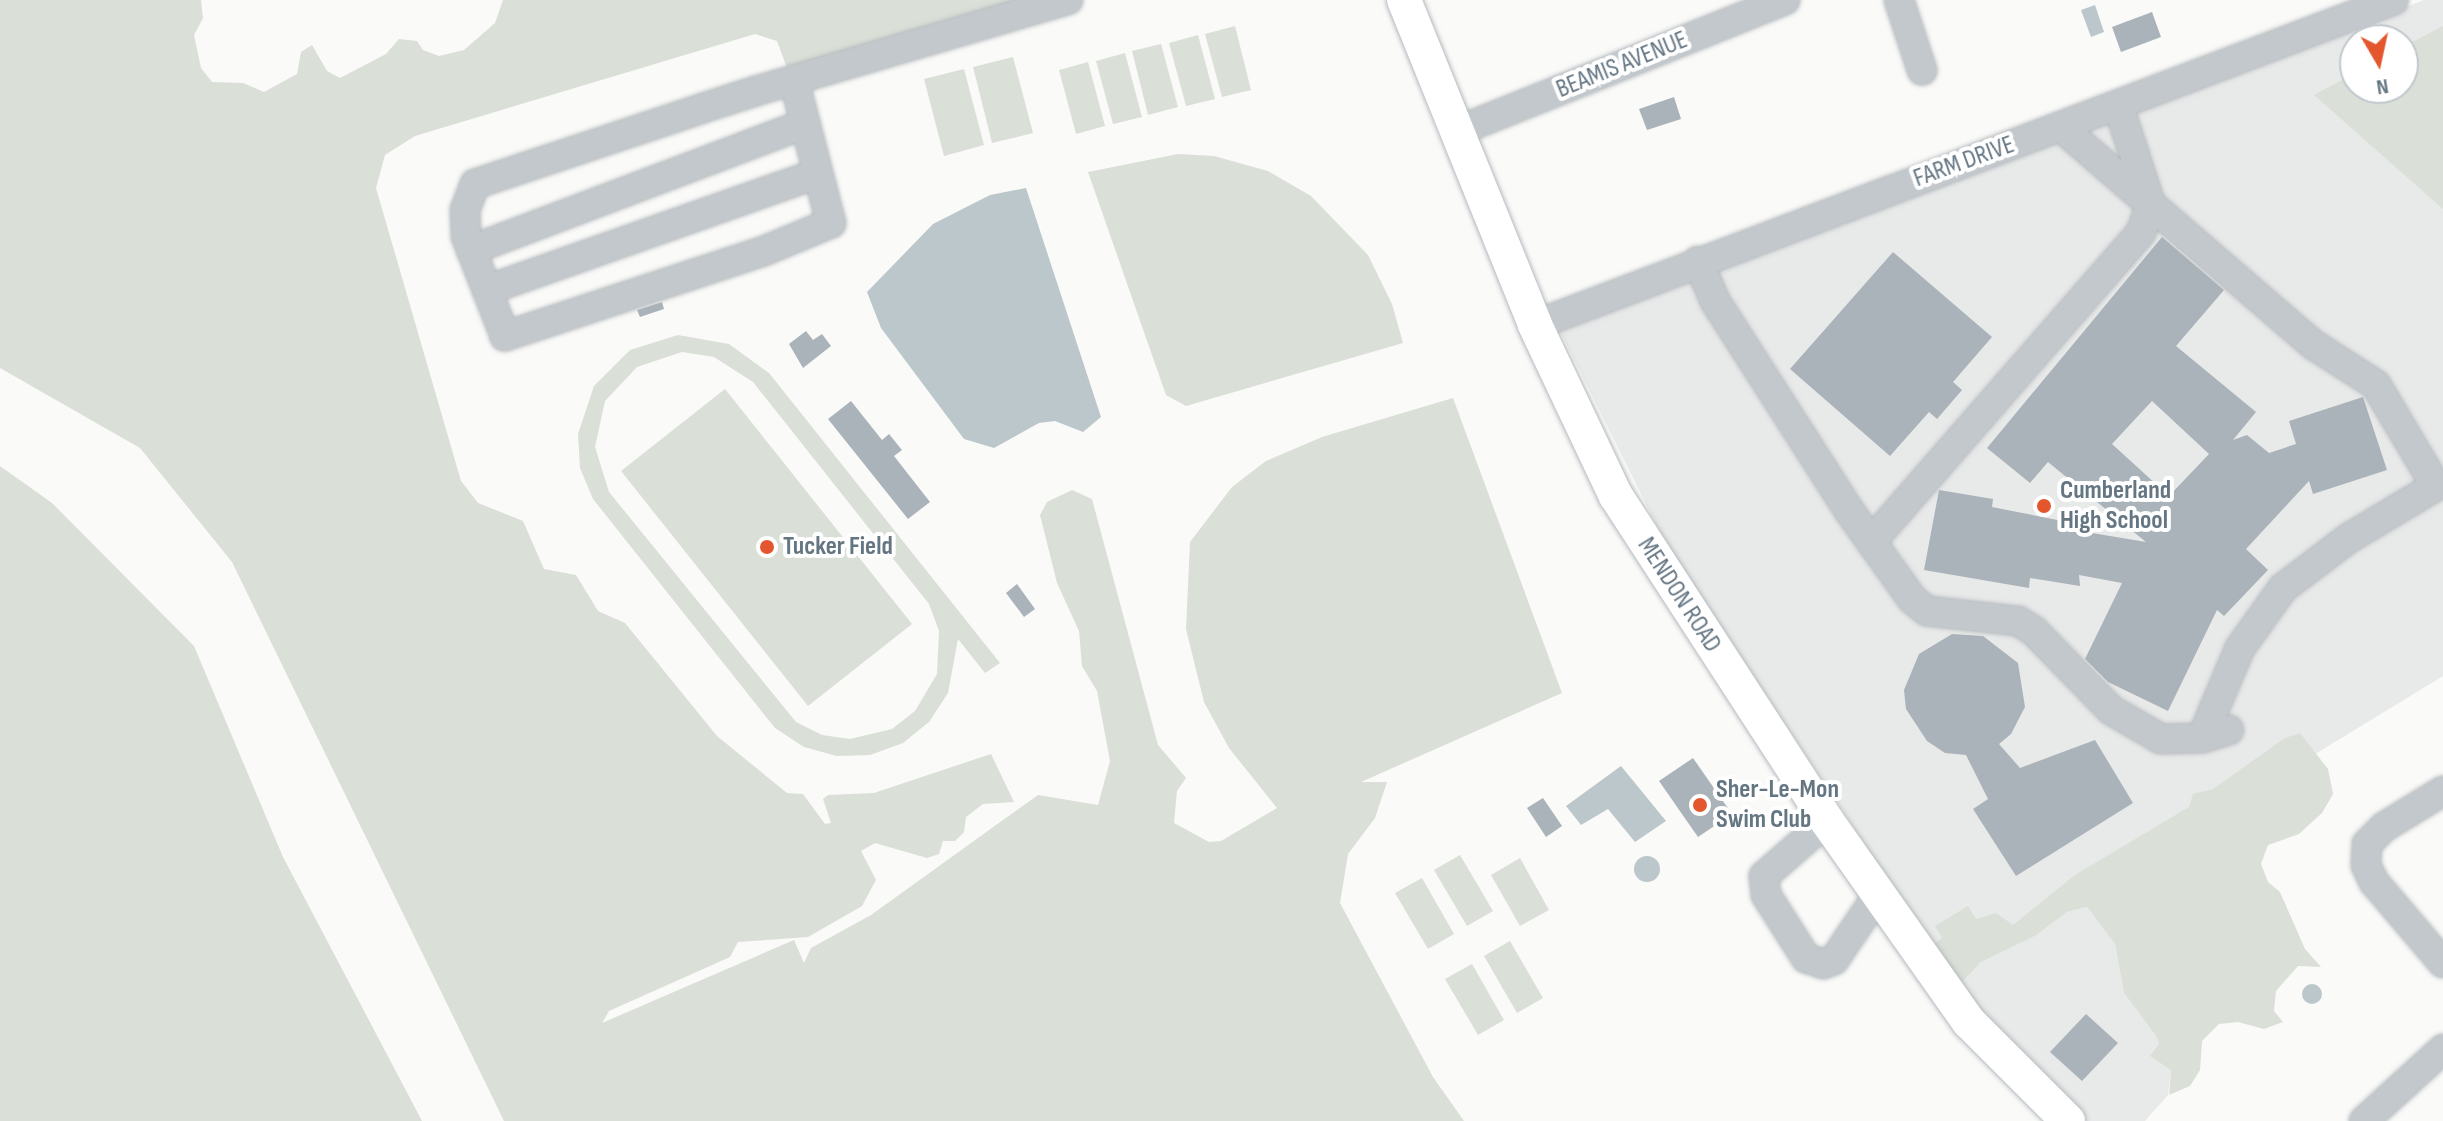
<!DOCTYPE html>
<html>
<head>
<meta charset="utf-8">
<style>
	body { margin:0 }
	#map { position:relative; width:2443px; height:1121px; overflow:hidden; background:#fafaf8; font-family:"Sofia Sans Condensed",sans-serif }
	div>[style] { position:absolute }
	[style*='--x'] { left:calc(var(--x)*1px); top:calc(var(--y)*1px); width:calc(var(--w)*1px); rotate:calc(var(--a)*1deg) }
	.built>* { inset:0; background:#e8e9e9 }
	.green>* { inset:0; background:#dadfd7 }
	.water>* { inset:0; background:#bbc7cb }
	.round { border-radius:50% }
	.building>* { inset:0; background:#aab3b9 }
	.roads { filter:drop-shadow(0 0 2px #b5babe) drop-shadow(0 0 2px #b5babe) }
	.minor>* { height:28px; margin:-14px; padding:0 14px; transform-origin:14px; border-radius:14px; background:#c3c8cc }
	.major>* { height:34px; margin:-17px; padding:0 17px; transform-origin:17px; border-radius:17px; background:#fff }
	.dots>* { width:22px; height:22px; translate:-50% -50%; box-sizing:border-box; border:4px solid #fff; border-radius:50% }
	span { translate:-50% -50%; white-space:nowrap; text-align:center; line-height:1.15; -webkit-text-stroke:8px #fff; paint-order:stroke }
	.street-label { font-size:26px; color:#657683 }
	.poi-label { font-size:26px; color:#657683; font-weight:700 }
	.left { translate:0 -50%; text-align:left }
	.north { position:absolute; left:2339px; top:24px; width:80px; height:80px; box-sizing:border-box; background:#fff; border:2px solid #c1c8cd; border-radius:50%; rotate:171deg; font-size:22px; font-weight:700; line-height:32px; text-align:center; color:#657683 }
	.north::after { content:''; display:block; margin:auto; width:28px; height:36px; background:#e4572e; clip-path:polygon(50% 0,100% 100%,50% 72%,0 100%) }
</style>
</head>
<body>
<div id="map">
	<div class="built">
		<div style="clip-path:polygon(evenodd,2424px 0,2443px 0,2443px 676px,1952px 976px,1664px 540px,1559px 329px,2424px 0,2355px 40px,2403px 40px,2403px 88px,2355px 88px,2355px 40px)"></div>
		<div style="clip-path:polygon(2087px 907px,2115px 944px,2124px 993px,2156px 1036px,2171px 1070px,2168px 1095px,2145px 1121px,2074px 1121px,1952px 993px,1981px 962px,2035px 936px,2067px 912px)"></div>
	</div>
	<div class="green">
		<div style="clip-path:polygon(0 0,201px 0,203px 18px,194px 35px,201px 68px,212px 82px,243px 83px,264px 92px,297px 74px,301px 52px,312px 45px,327px 71px,340px 78px,386px 54px,399px 39px,417px 41px,423px 50px,439px 56px,464px 50px,495px 23px,503px 0,1037px 0,787px 68px,777px 41px,755px 34px,415px 136px,385px 155px,376px 188px,461px 481px,478px 503px,523px 521px,544px 569px,576px 575px,598px 611px,625px 623px,717px 736px,787px 793px,803px 794px,825px 824px,831px 823px,823px 799px,828px 795px,874px 793px,991px 754px,1014px 802px,983px 804px,966px 817px,964px 832px,955px 841px,943px 841px,939px 854px,927px 858px,875px 843px,861px 851px,876px 880px,862px 906px,808px 937px,738px 942px,730px 957px,609px 1011px,602px 1023px,794px 940px,804px 963px,811px 948px,871px 915px,1038px 795px,1098px 805px,1110px 761px,1097px 691px,1082px 666px,1079px 631px,1057px 583px,1040px 515px,1047px 502px,1072px 490px,1092px 499px,1158px 745px,1186px 778px,1177px 791px,1174px 823px,1209px 842px,1221px 841px,1277px 808px,1229px 748px,1204px 702px,1186px 629px,1190px 542px,1232px 487px,1266px 461px,1322px 437px,1453px 398px,1562px 693px,1361px 782px,1387px 782px,1375px 818px,1348px 854px,1340px 903px,1433px 1077px,1464px 1121px,504px 1121px,232px 562px,140px 448px,0 368px)"></div>
		<div style="clip-path:polygon(1235px 26px,1251px 90px,1222px 97px,1205px 34px)"></div>
		<div style="clip-path:polygon(2443px 26px,2443px 209px,2314px 95px,2355px 73px,2355px 88px,2403px 88px,2403px 47px)"></div>
		<div style="clip-path:polygon(1198px 35px,1215px 99px,1186px 106px,1169px 43px)"></div>
		<div style="clip-path:polygon(1161px 44px,1178px 107px,1148px 115px,1132px 51px)"></div>
		<div style="clip-path:polygon(1125px 53px,1142px 117px,1113px 124px,1096px 61px)"></div>
		<div style="clip-path:polygon(1013px 57px,1033px 133px,992px 143px,973px 67px)"></div>
		<div style="clip-path:polygon(1088px 62px,1105px 126px,1076px 134px,1059px 70px)"></div>
		<div style="clip-path:polygon(964px 69px,984px 145px,944px 156px,924px 79px)"></div>
		<div style="clip-path:polygon(1178px 154px,1214px 156px,1268px 171px,1311px 196px,1368px 255px,1392px 304px,1403px 343px,1186px 406px,1166px 395px,1088px 172px)"></div>
		<div style="clip-path:polygon(evenodd,678px 335px,729px 344px,769px 373px,1000px 663px,985px 673px,958px 639px,948px 693px,929px 722px,903px 743px,870px 755px,837px 756px,804px 747px,775px 728px,593px 499px,580px 468px,578px 434px,594px 386px,630px 350px,678px 335px,682px 352px,714px 357px,753px 382px,929px 604px,939px 631px,937px 674px,915px 711px,892px 729px,850px 739px,822px 735px,796px 722px,609px 492px,595px 447px,605px 401px,637px 367px,682px 352px)"></div>
		<div style="clip-path:polygon(725px 389px,912px 624px,808px 706px,621px 471px)"></div>
		<div style="clip-path:polygon(0 466px,52px 503px,194px 646px,283px 857px,422px 1121px,0 1121px)"></div>
		<div style="clip-path:polygon(2300px 733px,2328px 769px,2333px 794px,2322px 813px,2299px 834px,2268px 845px,2261px 864px,2268px 882px,2280px 892px,2305px 949px,2321px 967px,2298px 966px,2276px 991px,2274px 1011px,2283px 1022px,2264px 1029px,2238px 1022px,2219px 1024px,2202px 1041px,2200px 1070px,2190px 1086px,2169px 1095px,2171px 1070px,2150px 1056px,2159px 1044px,2156px 1036px,2124px 993px,2115px 944px,2087px 907px,2067px 912px,2035px 936px,1981px 962px,1952px 993px,1921px 955px,1942px 938px,1935px 926px,1968px 906px,1976px 919px,1996px 913px,2013px 925px,2075px 875px,2189px 807px,2193px 794px,2213px 789px,2285px 738px)"></div>
		<div style="clip-path:polygon(1460px 855px,1493px 911px,1467px 926px,1434px 870px)"></div>
		<div style="clip-path:polygon(1520px 858px,1549px 910px,1520px 926px,1491px 875px)"></div>
		<div style="clip-path:polygon(1422px 878px,1454px 934px,1428px 949px,1395px 893px)"></div>
		<div style="clip-path:polygon(1510px 941px,1543px 998px,1517px 1013px,1484px 956px)"></div>
		<div style="clip-path:polygon(1472px 964px,1504px 1020px,1478px 1035px,1445px 979px)"></div>
	</div>
	<div class="water">
		<div style="clip-path:polygon(2095px 5px,2104px 32px,2091px 37px,2081px 10px)"></div>
		<div style="clip-path:polygon(1026px 188px,1101px 417px,1083px 432px,1055px 421px,1039px 423px,994px 448px,964px 439px,881px 328px,867px 292px,933px 224px,990px 195px)"></div>
		<div style="clip-path:polygon(1621px 766px,1666px 821px,1635px 842px,1608px 809px,1581px 825px,1566px 806px)"></div>
		<div class="round" style="left:1634px;top:856px;width:26px;height:26px"></div>
		<div class="round" style="left:2302px;top:984px;width:20px;height:20px"></div>
	</div>
	<div class="building">
		<div style="clip-path:polygon(2152px 12px,2161px 37px,2121px 52px,2112px 27px)"></div>
		<div style="clip-path:polygon(1674px 97px,1681px 119px,1647px 130px,1639px 109px)"></div>
		<div style="clip-path:polygon(evenodd,2162px 237px,2224px 290px,2176px 346px,2256px 412px,2233px 440px,2247px 435px,2269px 453px,2296px 444px,2289px 421px,2363px 397px,2387px 470px,2313px 494px,2309px 481px,2246px 549px,2268px 570px,2224px 616px,2217px 610px,2168px 711px,2108px 682px,2085px 659px,2122px 583px,2079px 575px,2080px 586px,2030px 578px,2029px 588px,1924px 570px,1939px 490px,1993px 499px,1992px 507px,2073px 523px,2074px 530px,2146px 542px,2048px 462px,2030px 483px,1987px 448px,2162px 237px,2152px 401px,2209px 454px,2169px 496px,2112px 444px,2152px 401px)"></div>
		<div style="clip-path:polygon(1893px 252px,1992px 337px,1953px 382px,1962px 390px,1937px 419px,1929px 412px,1890px 456px,1790px 369px)"></div>
		<div style="clip-path:polygon(662px 302px,664px 309px,640px 317px,637px 310px)"></div>
		<div style="clip-path:polygon(806px 331px,813px 340px,822px 334px,831px 346px,803px 368px,789px 344px)"></div>
		<div style="clip-path:polygon(851px 401px,882px 440px,889px 434px,902px 450px,894px 456px,930px 502px,908px 519px,828px 419px)"></div>
		<div style="clip-path:polygon(1017px 584px,1035px 609px,1024px 617px,1006px 593px)"></div>
		<div style="clip-path:polygon(1952px 634px,1983px 636px,2018px 663px,2025px 707px,2011px 734px,1999px 744px,2020px 768px,2095px 740px,2133px 803px,2016px 876px,1973px 809px,1988px 799px,1966px 755px,1945px 753px,1927px 741px,1906px 709px,1904px 690px,1919px 654px)"></div>
		<div style="clip-path:polygon(1693px 758px,1732px 814px,1698px 837px,1659px 781px)"></div>
		<div style="clip-path:polygon(1543px 798px,1562px 826px,1546px 837px,1527px 808px)"></div>
		<div style="clip-path:polygon(2086px 1014px,2118px 1043px,2082px 1081px,2050px 1052px)"></div>
	</div>
	<div class="roads">
		<div class="minor">
			<div style="--x:1899;--y:0;--w:74;--a:71.8"></div>
			<div style="--x:794;--y:80;--w:148;--a:75.5"></div>
			<div style="--x:831;--y:223;--w:73;--a:157.3"></div>
			<div style="--x:764;--y:251;--w:273;--a:161.8"></div>
			<div style="--x:505;--y:336;--w:107;--a:-111.3"></div>
			<div style="--x:466;--y:236;--w:26;--a:-92"></div>
			<div style="--x:465;--y:210;--w:28;--a:-69"></div>
			<div style="--x:475;--y:184;--w:240;--a:-18.4"></div>
			<div style="--x:703;--y:108;--w:56;--a:-17.8"></div>
			<div style="--x:756;--y:91;--w:325;--a:-16.3"></div>
			<div style="--x:2061;--y:127;--w:334;--a:40.8"></div>
			<div style="--x:2314;--y:345;--w:74;--a:32.8"></div>
			<div style="--x:2376;--y:385;--w:117;--a:59.3"></div>
			<div style="--x:2436;--y:486;--w:101;--a:149.1"></div>
			<div style="--x:2349;--y:538;--w:83;--a:142.9"></div>
			<div style="--x:2283;--y:588;--w:74;--a:125.6"></div>
			<div style="--x:2240;--y:648;--w:98;--a:112.9"></div>
			<div style="--x:1460;--y:130;--w:350;--a:-21.8"></div>
			<div style="--x:471;--y:250;--w:356;--a:-20.7"></div>
			<div style="--x:1698;--y:261;--w:43;--a:67"></div>
			<div style="--x:1715;--y:301;--w:250;--a:57.4"></div>
			<div style="--x:1850;--y:512;--w:107;--a:54.5"></div>
			<div style="--x:1912;--y:599;--w:19;--a:39"></div>
			<div style="--x:1927;--y:611;--w:92;--a:6.3"></div>
			<div style="--x:2018;--y:621;--w:19;--a:32"></div>
			<div style="--x:2034;--y:631;--w:110;--a:45.7"></div>
			<div style="--x:2111;--y:710;--w:58;--a:30.1"></div>
			<div style="--x:2161;--y:739;--w:41;--a:-1.4"></div>
			<div style="--x:2202;--y:738;--w:28;--a:-17"></div>
			<div style="--x:487;--y:290;--w:349;--a:-19.4"></div>
			<div style="--x:1535;--y:325;--w:918;--a:-20.72"></div>
			<div style="--x:1871;--y:542;--w:411;--a:-48.9"></div>
			<div style="--x:2141;--y:232;--w:29;--a:-70"></div>
			<div style="--x:2151;--y:205;--w:105;--a:-108.3"></div>
			<div style="--x:2443;--y:791;--w:69;--a:148.6"></div>
			<div style="--x:2384;--y:827;--w:24;--a:135"></div>
			<div style="--x:2367;--y:844;--w:21;--a:93"></div>
			<div style="--x:2366;--y:865;--w:19;--a:65"></div>
			<div style="--x:2374;--y:882;--w:106;--a:49.6"></div>
			<div style="--x:1827;--y:821;--w:84;--a:138.9"></div>
			<div style="--x:1764;--y:876;--w:19;--a:84"></div>
			<div style="--x:1766;--y:895;--w:75;--a:57.6"></div>
			<div style="--x:1806;--y:958;--w:18;--a:19"></div>
			<div style="--x:1823;--y:964;--w:12;--a:-20"></div>
			<div style="--x:1834;--y:960;--w:78;--a:-55.9"></div>
			<div style="--x:2364;--y:1121;--w:107;--a:-42.3"></div>
		</div>
		<div class="major">
			<div style="--x:1404;--y:0;--w:350;--a:68"></div>
			<div style="--x:1535;--y:325;--w:189;--a:64.7"></div>
			<div style="--x:1616;--y:496;--w:387;--a:57"></div>
			<div style="--x:1827;--y:821;--w:246;--a:54.8"></div>
			<div style="--x:1969;--y:1022;--w:140;--a:45"></div>
		</div>
	</div>
	<div class="dots">
		<div style="left:2044px;top:506px;background:#e4572e"></div>
		<div style="left:767px;top:547px;background:#e4572e"></div>
		<div style="left:1700px;top:805px;background:#e4572e"></div>
	</div>
	<div class="street-label">
		<span style="left:1622px;top:65px;rotate:-22deg">BEAMIS AVENUE</span>
		<span style="left:1964px;top:162px;rotate:-20deg">FARM DRIVE</span>
		<span style="left:1679px;top:595px;rotate:57deg">MENDON ROAD</span>
	</div>
	<div class="poi-label">
		<span class="left" style="left:2060px;top:506px">Cumberland<br>High School</span>
		<span class="left" style="left:783px;top:547px">Tucker Field</span>
		<span class="left" style="left:1716px;top:805px">Sher-Le-Mon<br>Swim Club</span>
	</div>
	<div class="north">N</div>
</div>
</body>
</html>
